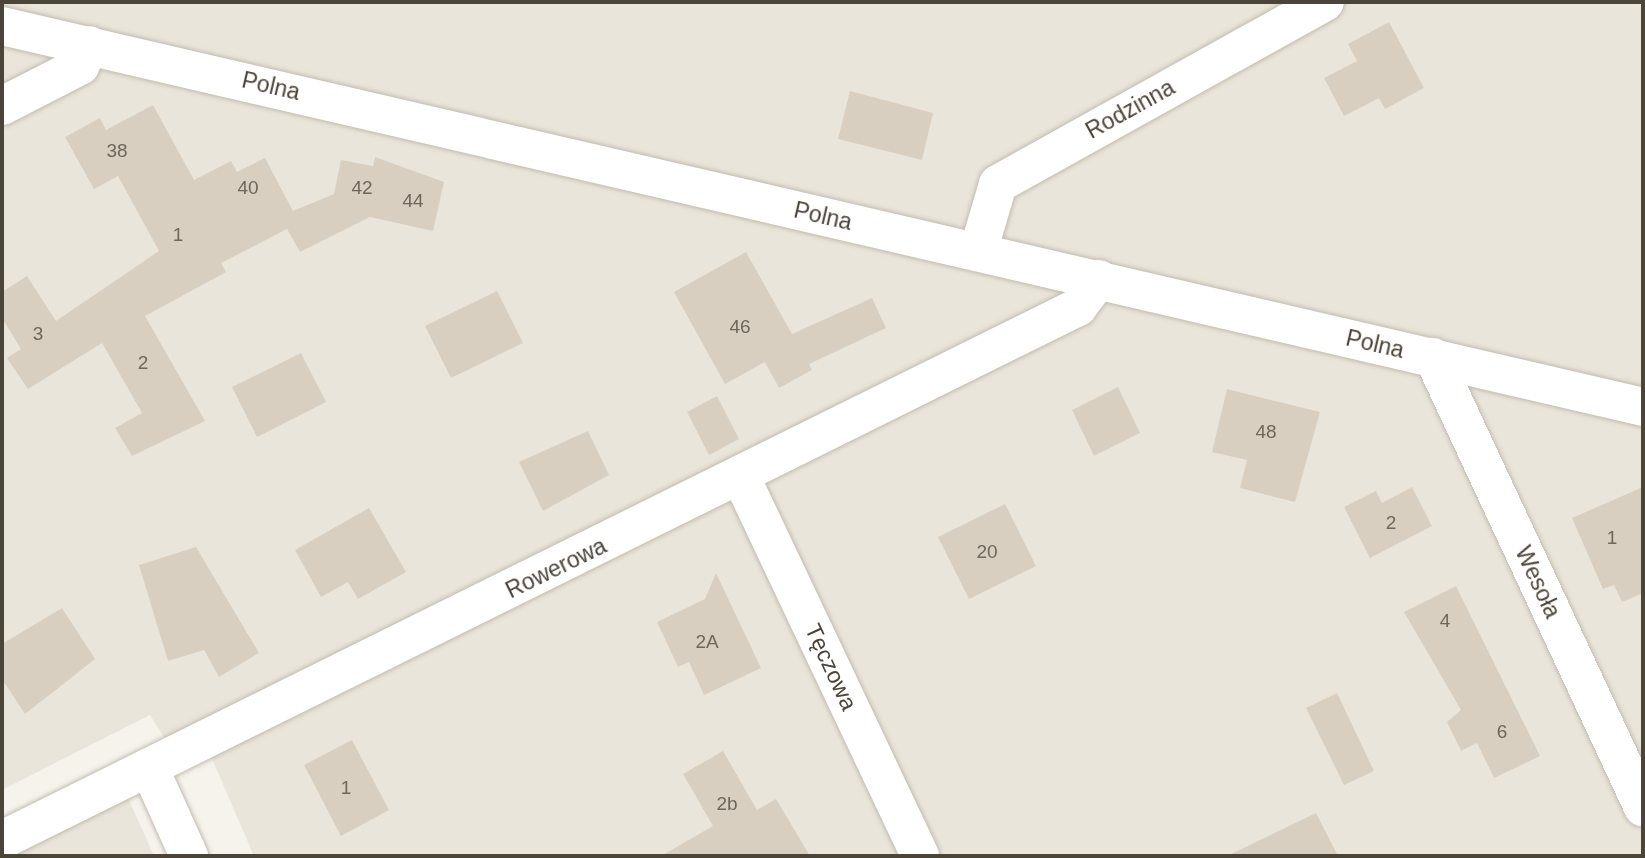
<!DOCTYPE html>
<html>
<head>
<meta charset="utf-8">
<style>
	body { margin:0 }
	#map { position:relative; width:1645px; height:858px; overflow:hidden; background:#f6f3ec; font-family:Helvetica,sans-serif }
	div>[style] { position:absolute }
	[style*='--x'] { left:calc(var(--x)*1px); top:calc(var(--y)*1px); width:calc(var(--w)*1px); rotate:calc(var(--a)*1deg) }
	.residential>* { inset:0; background:#eae5da }
	.building>* { inset:0; background:#d8cfc1 }
	.roads { filter:drop-shadow(0 0 2px #c2bbae) drop-shadow(0 0 2px #c2bbae) }
	.minor>* { height:38px; margin:-19px; padding:0 19px; transform-origin:19px; border-radius:19px; background:#fff }
	span { translate:-50% -50%; white-space:nowrap; text-align:center; line-height:1.15; -webkit-text-stroke:5px #fff; paint-order:stroke }
	.number-label { font-size:19px; color:#6e675b }
	.number-label span { -webkit-text-stroke-width:0 }
	.street-label { font-size:23px; color:#4b4439 }
	.frame { position:absolute; inset:0; border:4px solid #4b4439; pointer-events:none }
</style>
</head>
<body>
<div id="map">
	<div class="residential">
		<div style="clip-path:polygon(2px 2px,1643px 2px,1643px 856px,254px 856px,210px 754px,183px 767px,150px 715px,2px 790px)"></div>
		<div style="clip-path:polygon(126px 793px,154px 856px,2px 856px)"></div>
	</div>
	<div class="building">
		<div style="clip-path:polygon(1389px 22px,1424px 88px,1385px 109px,1379px 98px,1344px 116px,1324px 78px,1357px 61px,1348px 44px)"></div>
		<div style="clip-path:polygon(850px 91px,933px 113px,922px 160px,838px 139px)"></div>
		<div style="clip-path:polygon(153px 105px,194px 180px,231px 161px,237px 172px,265px 158px,293px 211px,334px 194px,341px 160px,373px 166px,375px 157px,444px 182px,433px 231px,370px 217px,300px 252px,287px 229px,221px 263px,226px 272px,145px 316px,205px 421px,132px 456px,115px 428px,142px 413px,102px 343px,28px 389px,7px 358px,21px 349px,2px 318px,2px 292px,27px 276px,56px 321px,159px 251px,118px 176px,94px 189px,65px 137px,100px 118px,106px 130px)"></div>
		<div style="clip-path:polygon(746px 252px,792px 334px,872px 298px,886px 328px,809px 364px,812px 370px,779px 388px,765px 362px,725px 384px,674px 292px)"></div>
		<div style="clip-path:polygon(497px 291px,523px 343px,451px 378px,425px 326px)"></div>
		<div style="clip-path:polygon(301px 353px,326px 402px,257px 437px,232px 387px)"></div>
		<div style="clip-path:polygon(1118px 387px,1140px 433px,1094px 456px,1072px 410px)"></div>
		<div style="clip-path:polygon(1227px 389px,1320px 412px,1295px 502px,1240px 488px,1247px 460px,1212px 452px)"></div>
		<div style="clip-path:polygon(717px 396px,739px 439px,709px 455px,687px 412px)"></div>
		<div style="clip-path:polygon(588px 431px,609px 475px,543px 511px,519px 462px)"></div>
		<div style="clip-path:polygon(1412px 487px,1432px 526px,1370px 558px,1344px 507px,1376px 491px,1382px 503px)"></div>
		<div style="clip-path:polygon(1643px 487px,1643px 593px,1622px 602px,1614px 585px,1603px 589px,1572px 518px)"></div>
		<div style="clip-path:polygon(1005px 504px,1036px 566px,969px 599px,938px 537px)"></div>
		<div style="clip-path:polygon(369px 508px,406px 572px,358px 599px,348px 582px,321px 597px,295px 550px)"></div>
		<div style="clip-path:polygon(196px 547px,259px 653px,219px 677px,204px 650px,168px 661px,139px 565px)"></div>
		<div style="clip-path:polygon(716px 573px,761px 668px,704px 695px,689px 662px,678px 667px,657px 622px,705px 599px)"></div>
		<div style="clip-path:polygon(1456px 586px,1540px 756px,1494px 778px,1477px 743px,1461px 751px,1447px 722px,1461px 710px,1404px 612px)"></div>
		<div style="clip-path:polygon(62px 608px,95px 659px,25px 714px,2px 679px,2px 644px)"></div>
		<div style="clip-path:polygon(1337px 693px,1374px 771px,1344px 785px,1306px 708px)"></div>
		<div style="clip-path:polygon(352px 740px,389px 810px,341px 836px,304px 765px)"></div>
		<div style="clip-path:polygon(723px 751px,757px 810px,776px 799px,810px 856px,661px 856px,713px 826px,683px 774px)"></div>
		<div style="clip-path:polygon(1316px 813px,1338px 856px,1227px 856px)"></div>
	</div>
	<div class="roads">
		<div class="minor">
			<div style="--x:2;--y:26;--w:1685;--a:13.07"></div>
			<div style="--x:2;--y:106;--w:88;--a:-27.1"></div>
			<div style="--x:80;--y:66;--w:23;--a:-65"></div>
			<div style="--x:978;--y:252;--w:71;--a:-73.6"></div>
			<div style="--x:998;--y:184;--w:374;--a:-29.1"></div>
			<div style="--x:1433;--y:357;--w:497;--a:65"></div>
			<div style="--x:741;--y:477;--w:419;--a:64.7"></div>
			<div style="--x:149;--y:767;--w:98;--a:65.8"></div>
			<div style="--x:2;--y:840;--w:1201;--a:-26.35"></div>
			<div style="--x:1078;--y:307;--w:35;--a:-53"></div>
		</div>
	</div>
	<div class="number-label">
		<span style="left:117px;top:151px">38</span>
		<span style="left:248px;top:188px">40</span>
		<span style="left:362px;top:188px">42</span>
		<span style="left:413px;top:201px">44</span>
		<span style="left:178px;top:235px">1</span>
		<span style="left:740px;top:327px">46</span>
		<span style="left:38px;top:334px">3</span>
		<span style="left:143px;top:363px">2</span>
		<span style="left:1266px;top:432px">48</span>
		<span style="left:1391px;top:523px">2</span>
		<span style="left:1612px;top:538px">1</span>
		<span style="left:987px;top:552px">20</span>
		<span style="left:1445px;top:621px">4</span>
		<span style="left:707px;top:642px">2A</span>
		<span style="left:1502px;top:732px">6</span>
		<span style="left:346px;top:788px">1</span>
		<span style="left:727px;top:804px">2b</span>
	</div>
	<div class="street-label">
		<span style="left:271px;top:86px;rotate:13deg">Polna</span>
		<span style="left:1130px;top:109px;rotate:-29deg">Rodzinna</span>
		<span style="left:823px;top:216px;rotate:13deg">Polna</span>
		<span style="left:1375px;top:344px;rotate:13deg">Polna</span>
		<span style="left:556px;top:568px;rotate:-26deg">Rowerowa</span>
		<span style="left:1538px;top:582px;rotate:65deg">Wesoła</span>
		<span style="left:831px;top:667px;rotate:65deg">Tęczowa</span>
	</div>
	<div class="frame"></div>
</div>
</body>
</html>
